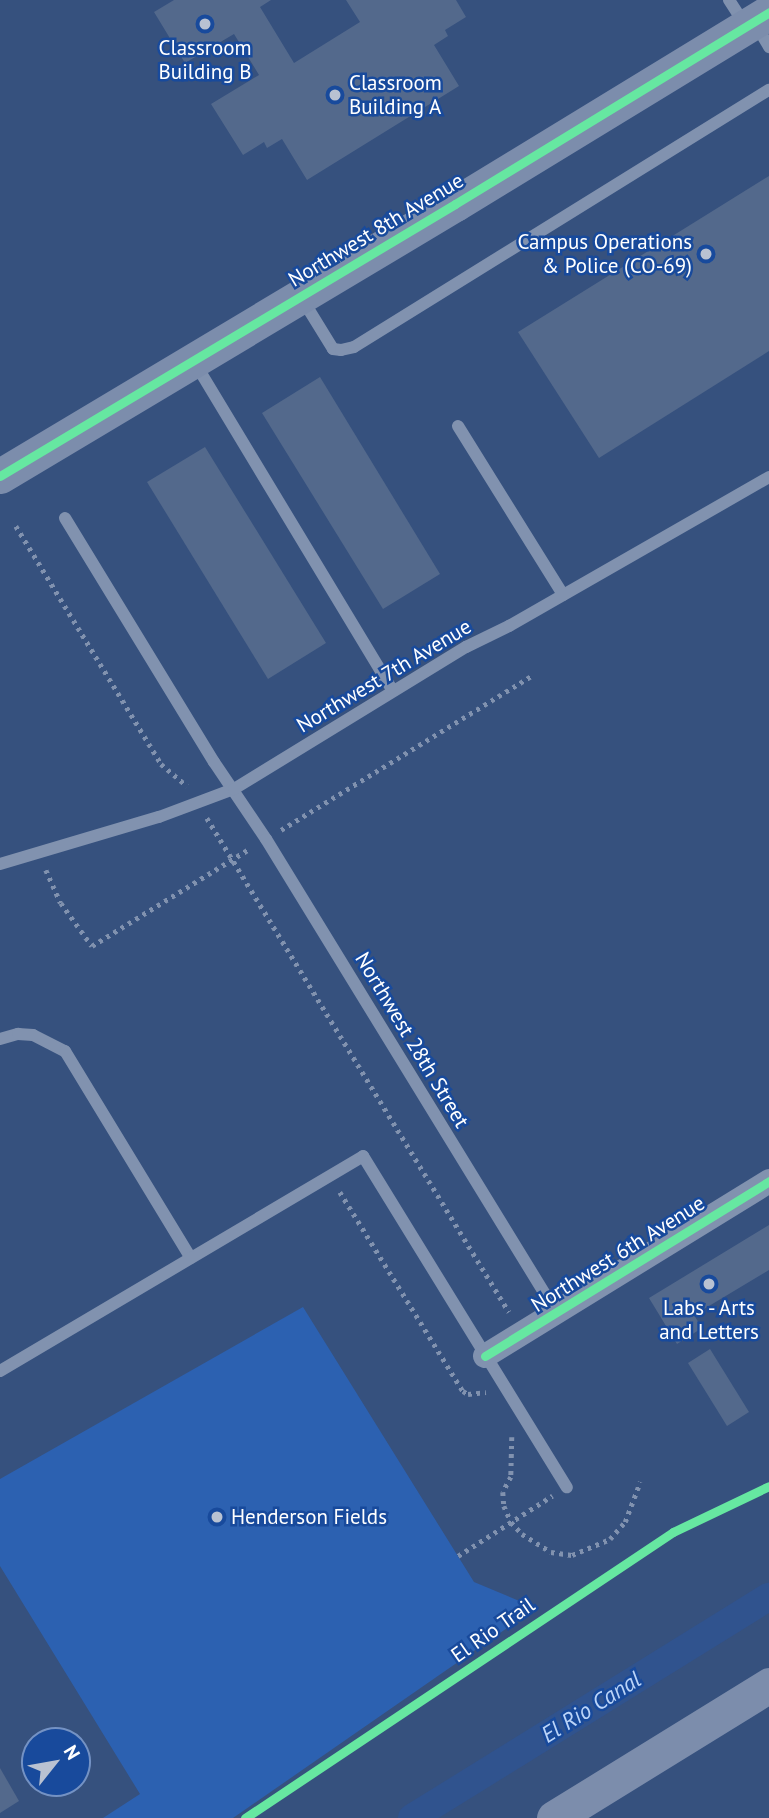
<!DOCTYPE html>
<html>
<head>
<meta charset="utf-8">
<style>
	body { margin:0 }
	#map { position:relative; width:769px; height:1818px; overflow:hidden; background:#36517e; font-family:"PT Sans",sans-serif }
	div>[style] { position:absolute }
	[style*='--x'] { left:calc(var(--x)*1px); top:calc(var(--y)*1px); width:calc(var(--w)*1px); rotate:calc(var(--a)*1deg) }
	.green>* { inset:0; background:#2c61b1 }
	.canal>* { height:28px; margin:-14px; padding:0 14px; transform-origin:14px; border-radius:14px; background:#30538e }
	.building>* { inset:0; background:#53698c }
	.path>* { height:4.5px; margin-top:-2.25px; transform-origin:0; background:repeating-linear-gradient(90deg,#8192af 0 3.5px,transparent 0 8.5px) }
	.lane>* { height:12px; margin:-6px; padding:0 6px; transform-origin:6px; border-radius:6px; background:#8192af }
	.street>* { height:24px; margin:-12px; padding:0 12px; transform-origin:12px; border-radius:12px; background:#8192af }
	.secondary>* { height:35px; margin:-17.5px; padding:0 17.5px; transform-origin:17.5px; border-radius:17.5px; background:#7c8dac }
	.cycleway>* { height:9px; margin:-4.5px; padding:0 4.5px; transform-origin:4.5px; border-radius:4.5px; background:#66e7a1 }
	.dots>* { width:19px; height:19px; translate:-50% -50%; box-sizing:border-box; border:4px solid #184a9c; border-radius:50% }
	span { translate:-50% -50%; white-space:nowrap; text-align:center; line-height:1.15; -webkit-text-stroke:5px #184a9c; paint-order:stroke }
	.poi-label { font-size:21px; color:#fff }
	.left { translate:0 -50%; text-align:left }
	.right { translate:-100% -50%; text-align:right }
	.street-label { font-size:21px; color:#fff }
	.water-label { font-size:23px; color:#bbd4f8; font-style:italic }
	.north { position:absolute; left:21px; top:1727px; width:70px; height:70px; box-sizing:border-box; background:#184a9c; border:2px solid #7492c4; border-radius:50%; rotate:59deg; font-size:19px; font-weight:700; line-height:28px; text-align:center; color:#fff }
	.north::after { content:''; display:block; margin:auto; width:24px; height:32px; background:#b9c2d2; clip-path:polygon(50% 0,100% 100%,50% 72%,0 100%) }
</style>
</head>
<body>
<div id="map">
	<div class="green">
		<div style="clip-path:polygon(303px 1307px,474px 1582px,536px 1608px,233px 1818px,103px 1818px,140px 1794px,0 1566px,0 1479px)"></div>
	</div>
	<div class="canal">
		<div style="--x:412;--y:1818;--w:420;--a:-31.8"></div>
	</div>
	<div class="building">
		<div style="clip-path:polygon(174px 0,271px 0,260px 7px,294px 63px,360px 22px,346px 0,456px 0,466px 17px,445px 30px,448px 36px,434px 45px,459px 86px,307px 180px,282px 139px,267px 148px,264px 142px,243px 155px,211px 104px,259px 75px,234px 34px,185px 63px,154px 12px)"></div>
		<div style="clip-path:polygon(769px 176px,769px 351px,599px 458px,518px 332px)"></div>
		<div style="clip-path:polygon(320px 377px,440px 574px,383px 609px,262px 413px)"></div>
		<div style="clip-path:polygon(205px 447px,326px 643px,268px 679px,147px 482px)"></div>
		<div style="clip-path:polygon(769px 1225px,769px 1270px,694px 1315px,702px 1328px,677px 1344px,649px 1298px)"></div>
		<div style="clip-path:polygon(710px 1349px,749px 1412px,727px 1426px,688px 1363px)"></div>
		<div style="clip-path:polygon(0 1768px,19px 1801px,0 1813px)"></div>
	</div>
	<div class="path">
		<div style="--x:16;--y:526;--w:279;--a:58.6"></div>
		<div style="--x:161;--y:764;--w:34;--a:40"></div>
		<div style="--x:207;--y:818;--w:579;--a:58.56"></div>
		<div style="--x:281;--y:830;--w:294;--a:-31.6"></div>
		<div style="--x:46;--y:870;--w:36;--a:66"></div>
		<div style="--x:61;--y:903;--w:53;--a:54.2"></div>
		<div style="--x:92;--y:946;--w:185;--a:-31.7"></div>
		<div style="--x:340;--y:1192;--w:234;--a:58.3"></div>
		<div style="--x:463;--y:1391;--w:6;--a:31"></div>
		<div style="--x:468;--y:1394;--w:18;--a:-6"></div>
		<div style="--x:512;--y:1437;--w:40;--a:91.4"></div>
		<div style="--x:511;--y:1477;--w:17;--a:118"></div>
		<div style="--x:503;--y:1492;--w:14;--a:86"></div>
		<div style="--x:504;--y:1506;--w:17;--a:66"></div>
		<div style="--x:511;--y:1522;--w:16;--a:47"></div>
		<div style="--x:522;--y:1534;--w:34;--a:32"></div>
		<div style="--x:551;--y:1552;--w:21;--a:8"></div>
		<div style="--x:572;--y:1555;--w:41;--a:-22.8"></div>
		<div style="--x:610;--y:1539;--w:23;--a:-49"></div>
		<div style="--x:625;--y:1522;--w:43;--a:-69.4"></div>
		<div style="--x:458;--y:1556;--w:112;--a:-32.6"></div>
	</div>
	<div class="lane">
		<div style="--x:729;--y:0;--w:27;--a:57"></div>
		<div style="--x:756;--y:25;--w:26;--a:59"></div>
		<div style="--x:301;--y:297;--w:61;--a:58.4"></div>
		<div style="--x:333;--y:349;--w:8;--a:7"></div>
		<div style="--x:341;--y:350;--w:13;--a:-13"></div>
		<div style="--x:354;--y:347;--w:488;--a:-31.8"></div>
		<div style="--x:195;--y:363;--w:383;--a:58.9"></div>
		<div style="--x:458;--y:426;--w:199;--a:58.1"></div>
		<div style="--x:65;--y:518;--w:286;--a:58.6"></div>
		<div style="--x:214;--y:762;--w:93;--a:56"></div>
		<div style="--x:266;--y:839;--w:555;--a:58.49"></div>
		<div style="--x:0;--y:864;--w:166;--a:-16.5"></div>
		<div style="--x:159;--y:817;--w:80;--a:-20.5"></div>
		<div style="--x:234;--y:789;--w:272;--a:-31.5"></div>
		<div style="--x:466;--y:647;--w:48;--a:-26"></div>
		<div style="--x:509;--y:626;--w:300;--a:-29.8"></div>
		<div style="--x:0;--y:1039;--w:19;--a:-16"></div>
		<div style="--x:18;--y:1034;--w:15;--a:4"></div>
		<div style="--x:33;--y:1035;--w:36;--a:27"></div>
		<div style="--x:65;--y:1051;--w:242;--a:58.7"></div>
		<div style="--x:0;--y:1371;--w:422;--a:-30.6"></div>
		<div style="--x:363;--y:1156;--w:389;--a:58.4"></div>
	</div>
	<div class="street">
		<div style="--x:485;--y:1356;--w:334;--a:-31.6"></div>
	</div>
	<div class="secondary">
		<div style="--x:0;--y:476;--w:530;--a:-30.87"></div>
		<div style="--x:455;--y:204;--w:368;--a:-31.4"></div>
		<div style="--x:554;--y:1818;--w:253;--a:-31.7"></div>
	</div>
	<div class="cycleway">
		<div style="--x:0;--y:476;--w:530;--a:-30.87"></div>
		<div style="--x:455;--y:204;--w:368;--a:-31.4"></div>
		<div style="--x:485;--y:1356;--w:334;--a:-31.6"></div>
		<div style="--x:245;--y:1818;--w:515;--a:-33.75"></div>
		<div style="--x:673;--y:1532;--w:106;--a:-25.6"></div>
	</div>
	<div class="dots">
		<div style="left:205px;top:24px;background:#b9c2d2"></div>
		<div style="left:335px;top:95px;background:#b9c2d2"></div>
		<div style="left:706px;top:254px;background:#b9c2d2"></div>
		<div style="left:709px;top:1284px;background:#b9c2d2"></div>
		<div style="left:217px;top:1517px;background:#b9c2d2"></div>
	</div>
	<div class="poi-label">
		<span style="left:205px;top:60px">Classroom<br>Building B</span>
		<span class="left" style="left:349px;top:95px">Classroom<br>Building A</span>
		<span class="right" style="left:692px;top:254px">Campus Operations<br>&amp; Police (CO-69)</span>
		<span style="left:709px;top:1320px">Labs - Arts<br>and Letters</span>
		<span class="left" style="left:231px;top:1517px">Henderson Fields</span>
	</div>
	<div class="street-label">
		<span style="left:376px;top:230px;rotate:-31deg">Northwest 8th Avenue</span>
		<span style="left:384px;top:676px;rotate:-31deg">Northwest 7th Avenue</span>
		<span style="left:412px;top:1040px;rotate:59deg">Northwest 28th Street</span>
		<span style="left:618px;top:1254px;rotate:-32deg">Northwest 6th Avenue</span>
		<span style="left:493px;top:1630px;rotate:-35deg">El Rio Trail</span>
	</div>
	<div class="water-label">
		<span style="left:591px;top:1707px;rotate:-32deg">El Rio Canal</span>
	</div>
	<div class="north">N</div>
</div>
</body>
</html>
